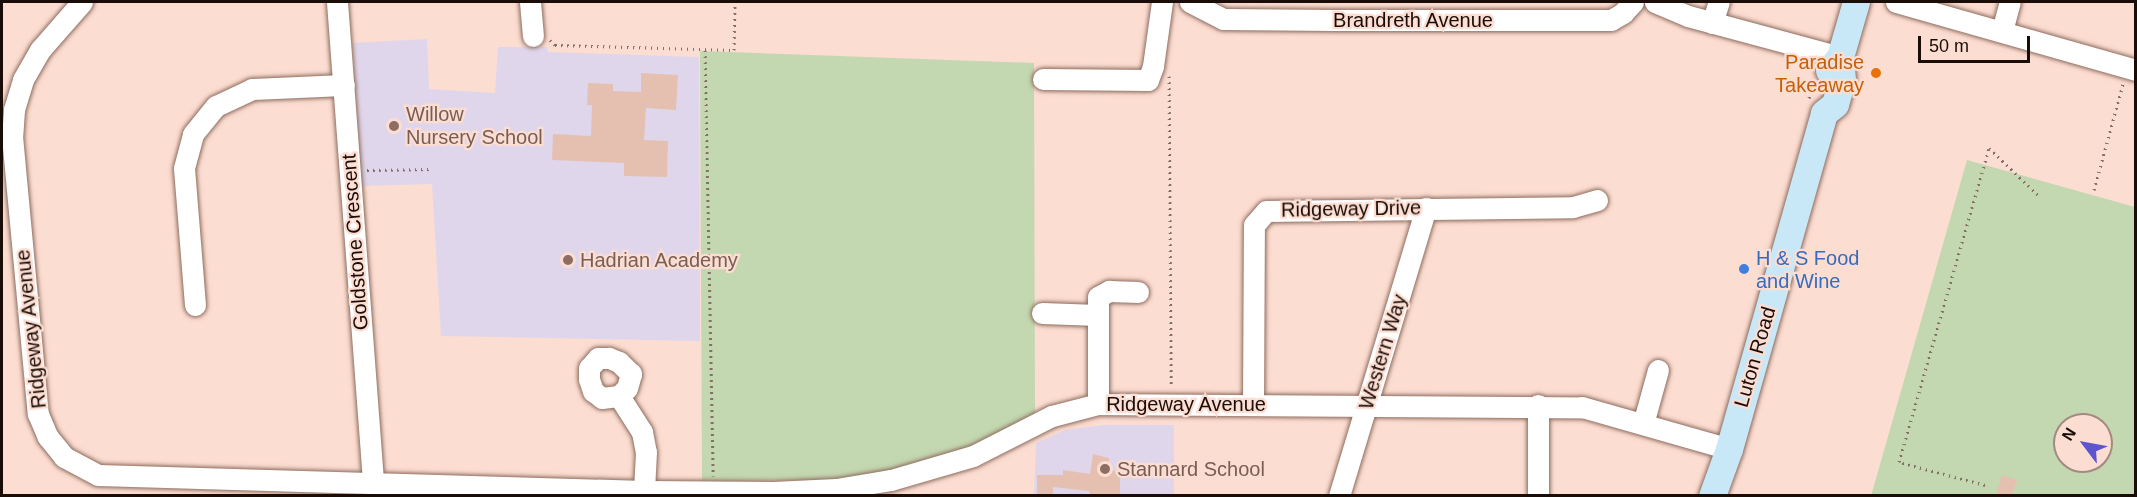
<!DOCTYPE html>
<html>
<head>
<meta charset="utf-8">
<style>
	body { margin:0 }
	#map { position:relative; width:2137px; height:497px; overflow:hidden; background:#fcddd1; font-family:Helvetica,sans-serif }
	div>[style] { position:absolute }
	.education>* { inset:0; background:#e0d6eb }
	.green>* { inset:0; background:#c3d7b0 }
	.building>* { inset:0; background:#e5c0b0 }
	.path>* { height:3px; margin-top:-1.5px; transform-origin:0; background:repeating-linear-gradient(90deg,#846f67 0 1.5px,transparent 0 6px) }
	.roads { filter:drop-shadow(0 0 2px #8d6c5e) drop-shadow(0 0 2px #8d6c5e) }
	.minor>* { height:21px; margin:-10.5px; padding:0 10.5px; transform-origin:10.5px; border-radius:10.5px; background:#fff }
	.major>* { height:27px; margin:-13.5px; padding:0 13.5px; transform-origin:13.5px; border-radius:13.5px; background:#c8e8f7 }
	.dots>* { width:16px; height:16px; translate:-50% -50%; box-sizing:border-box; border:3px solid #fcddd1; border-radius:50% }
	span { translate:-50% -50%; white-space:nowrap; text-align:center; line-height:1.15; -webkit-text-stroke:4.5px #fcddd1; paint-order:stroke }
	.street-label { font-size:20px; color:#1a0d08 }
	.food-label { font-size:20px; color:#c56008 }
	.right { translate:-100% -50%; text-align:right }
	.education-label { font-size:20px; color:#785e54 }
	.left { translate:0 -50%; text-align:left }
	.shop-label { font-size:20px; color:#366cbe }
	.frame { position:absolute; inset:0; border:3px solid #1a0d08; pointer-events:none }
	.north { position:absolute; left:2053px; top:413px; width:60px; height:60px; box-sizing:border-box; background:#fcddd1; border:2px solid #a28a81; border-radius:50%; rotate:302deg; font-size:16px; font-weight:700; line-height:24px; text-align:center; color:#1a0d08 }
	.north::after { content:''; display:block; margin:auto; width:21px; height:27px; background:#5c55ce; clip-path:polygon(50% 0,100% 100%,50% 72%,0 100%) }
	.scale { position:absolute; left:1918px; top:36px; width:112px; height:27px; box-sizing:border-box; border:3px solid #1a0d08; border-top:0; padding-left:8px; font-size:18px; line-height:21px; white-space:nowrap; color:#1a0d08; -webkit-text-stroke:4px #fcddd1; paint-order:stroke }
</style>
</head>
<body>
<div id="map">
	<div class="education">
		<i style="clip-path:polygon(427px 39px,429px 89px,495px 93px,498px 47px,547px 47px,548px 52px,699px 57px,700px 341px,441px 336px,432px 184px,362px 186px,353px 43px)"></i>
		<i style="clip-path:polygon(1104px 425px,1174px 425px,1174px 495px,1034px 496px,1036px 443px,1065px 430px)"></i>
	</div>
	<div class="green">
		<i style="clip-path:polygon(700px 51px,1034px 63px,1035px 417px,969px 451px,898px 472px,837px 480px,702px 481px)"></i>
		<i style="clip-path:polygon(evenodd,1967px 160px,2135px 207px,2135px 495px,1871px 496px,1967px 160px,2065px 425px,2101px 425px,2101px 461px,2065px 461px,2065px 425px)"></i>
	</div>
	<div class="building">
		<i style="clip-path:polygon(641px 73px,678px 75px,676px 110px,646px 108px,644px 140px,668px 141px,667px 177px,624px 176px,624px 163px,552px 160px,553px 134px,591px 136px,592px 105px,587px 105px,588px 83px,613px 84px,613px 91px,641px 92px)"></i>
		<i style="clip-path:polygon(1093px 454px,1109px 458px,1109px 468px,1120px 473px,1120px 495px,1090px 495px,1089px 491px,1053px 487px,1053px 495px,1037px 495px,1037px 475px,1063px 475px,1063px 470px,1090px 474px)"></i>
		<i style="clip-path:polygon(2002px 475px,2017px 480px,2012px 495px,1996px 495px)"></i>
	</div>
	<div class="path">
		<i style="left:550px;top:40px;width:7px;rotate:45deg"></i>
		<i style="left:555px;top:45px;width:179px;rotate:1.6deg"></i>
		<i style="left:734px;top:50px;width:48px;rotate:-88.8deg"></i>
		<i style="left:705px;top:50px;width:426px;rotate:88.9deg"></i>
		<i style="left:1169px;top:76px;width:311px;rotate:89.6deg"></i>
		<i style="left:1809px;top:98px;width:17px;rotate:-73deg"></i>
		<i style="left:367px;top:170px;width:65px;rotate:-0.9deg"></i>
		<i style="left:2094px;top:190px;width:110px;rotate:-74.7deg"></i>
		<i style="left:1985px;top:485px;width:89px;rotate:-165deg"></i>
		<i style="left:1899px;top:462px;width:327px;rotate:-74deg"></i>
		<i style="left:1989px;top:148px;width:69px;rotate:43.8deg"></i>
	</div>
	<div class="roads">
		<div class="minor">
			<i style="left:82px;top:2px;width:64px;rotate:131.2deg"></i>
			<i style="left:40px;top:50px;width:34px;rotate:120deg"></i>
			<i style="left:23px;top:80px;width:31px;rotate:107deg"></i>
			<i style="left:14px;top:110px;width:26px;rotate:94deg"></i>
			<i style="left:12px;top:136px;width:279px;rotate:84.7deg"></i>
			<i style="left:38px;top:414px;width:25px;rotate:67deg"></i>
			<i style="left:48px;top:437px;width:26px;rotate:51deg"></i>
			<i style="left:64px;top:457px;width:38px;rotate:28deg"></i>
			<i style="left:98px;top:475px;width:546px;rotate:1.68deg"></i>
			<i style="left:644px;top:491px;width:129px;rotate:0.4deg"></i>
			<i style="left:773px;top:492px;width:63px;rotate:-2.7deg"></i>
			<i style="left:836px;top:489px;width:56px;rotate:-9.3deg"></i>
			<i style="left:891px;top:480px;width:85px;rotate:-16.3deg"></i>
			<i style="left:973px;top:456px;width:89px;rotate:-26.9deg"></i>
			<i style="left:1052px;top:416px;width:48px;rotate:-14.6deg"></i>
			<i style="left:1098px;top:404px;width:484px;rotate:0.4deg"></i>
			<i style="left:1582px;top:407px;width:153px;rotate:15.9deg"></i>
			<i style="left:337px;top:2px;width:481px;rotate:85.7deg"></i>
			<i style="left:530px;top:2px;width:34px;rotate:85deg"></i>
			<i style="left:1190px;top:2px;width:37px;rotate:27deg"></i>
			<i style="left:1223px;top:19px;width:112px;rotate:0.5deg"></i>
			<i style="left:1335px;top:20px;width:276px"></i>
			<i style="left:1611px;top:20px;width:14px;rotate:-30deg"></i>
			<i style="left:1623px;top:13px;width:15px;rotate:-48deg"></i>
			<i style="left:1655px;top:2px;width:36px;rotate:23deg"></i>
			<i style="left:1688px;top:16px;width:157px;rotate:15.1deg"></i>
			<i style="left:1896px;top:2px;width:249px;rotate:15.8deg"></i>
			<i style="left:1712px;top:23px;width:22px;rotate:-72deg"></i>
			<i style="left:2002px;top:31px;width:30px;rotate:-75deg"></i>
			<i style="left:1043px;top:79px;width:105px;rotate:0.5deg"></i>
			<i style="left:1148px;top:80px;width:15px;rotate:-70deg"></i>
			<i style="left:1153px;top:66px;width:65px;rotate:-82deg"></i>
			<i style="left:195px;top:305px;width:137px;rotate:-94.6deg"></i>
			<i style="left:184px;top:168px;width:35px;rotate:-75deg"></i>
			<i style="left:193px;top:134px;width:36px;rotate:-51deg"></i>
			<i style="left:216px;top:106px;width:40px;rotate:-25deg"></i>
			<i style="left:252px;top:89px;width:92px;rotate:-2.5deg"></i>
			<i style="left:1042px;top:313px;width:56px;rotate:2deg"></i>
			<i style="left:619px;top:396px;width:11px;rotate:-45deg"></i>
			<i style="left:627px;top:388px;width:15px;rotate:-74deg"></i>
			<i style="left:631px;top:374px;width:17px;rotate:-135deg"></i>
			<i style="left:619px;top:362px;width:11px;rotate:-158deg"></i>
			<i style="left:609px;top:358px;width:11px;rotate:180deg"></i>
			<i style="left:598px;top:358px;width:13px;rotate:132deg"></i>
			<i style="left:589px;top:368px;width:11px;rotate:90deg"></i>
			<i style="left:589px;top:379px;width:13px;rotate:72deg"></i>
			<i style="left:593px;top:391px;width:11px;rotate:38deg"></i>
			<i style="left:602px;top:398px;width:17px;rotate:-7deg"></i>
			<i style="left:619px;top:396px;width:43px;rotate:57.4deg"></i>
			<i style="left:642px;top:432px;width:20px;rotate:79deg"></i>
			<i style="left:646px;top:452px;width:39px;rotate:93deg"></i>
			<i style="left:1098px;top:404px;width:107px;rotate:-90deg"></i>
			<i style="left:1098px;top:297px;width:13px;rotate:-29deg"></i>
			<i style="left:1109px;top:291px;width:29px;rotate:2deg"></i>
			<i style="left:1253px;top:404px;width:179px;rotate:-89.7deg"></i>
			<i style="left:1254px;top:225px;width:18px;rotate:-49deg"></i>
			<i style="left:1266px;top:211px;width:307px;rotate:-0.7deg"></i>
			<i style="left:1573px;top:207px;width:25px;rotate:-16deg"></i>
			<i style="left:1538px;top:405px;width:91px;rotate:90deg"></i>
			<i style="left:1643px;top:424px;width:56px;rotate:-74.5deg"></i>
			<i style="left:1339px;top:496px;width:301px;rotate:-73.2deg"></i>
		</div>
		<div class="major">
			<i style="left:1829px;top:70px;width:17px;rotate:-50deg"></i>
			<i style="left:1840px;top:57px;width:57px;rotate:-73.8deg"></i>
			<i style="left:1712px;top:496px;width:50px;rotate:-70.1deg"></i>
			<i style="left:1729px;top:449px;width:349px;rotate:-74.2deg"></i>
			<i style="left:1824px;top:113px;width:14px;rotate:-39deg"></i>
			<i style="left:1835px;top:104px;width:25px;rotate:-74deg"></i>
			<i style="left:1842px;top:80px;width:23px;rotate:-95deg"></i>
		</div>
	</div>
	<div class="dots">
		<i style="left:1876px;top:73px;background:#e8710a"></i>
		<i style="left:394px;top:126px;background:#8d6e63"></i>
		<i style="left:568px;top:260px;background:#8d6e63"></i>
		<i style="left:1744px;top:269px;background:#3f7fe0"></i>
		<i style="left:1105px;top:469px;background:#8d6e63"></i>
	</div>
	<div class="street-label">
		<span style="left:1413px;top:20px">Brandreth Avenue</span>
		<span style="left:1351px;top:209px;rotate:-1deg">Ridgeway Drive</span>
		<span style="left:355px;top:242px;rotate:-94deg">Goldstone Crescent</span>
		<span style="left:31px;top:329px;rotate:-96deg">Ridgeway Avenue</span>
		<span style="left:1383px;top:352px;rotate:-73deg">Western Way</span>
		<span style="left:1755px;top:357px;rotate:-74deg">Luton Road</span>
		<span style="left:1186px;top:404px">Ridgeway Avenue</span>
	</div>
	<div class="food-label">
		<span class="right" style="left:1864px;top:74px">Paradise<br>Takeaway</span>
	</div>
	<div class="education-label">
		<span class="left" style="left:406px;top:126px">Willow<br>Nursery School</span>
		<span class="left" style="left:580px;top:260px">Hadrian Academy</span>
		<span class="left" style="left:1117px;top:469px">Stannard School</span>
	</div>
	<div class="shop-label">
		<span class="left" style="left:1756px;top:270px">H &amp; S Food<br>and Wine</span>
	</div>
	<div class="frame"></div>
	<div class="north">N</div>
	<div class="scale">50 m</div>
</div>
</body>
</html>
